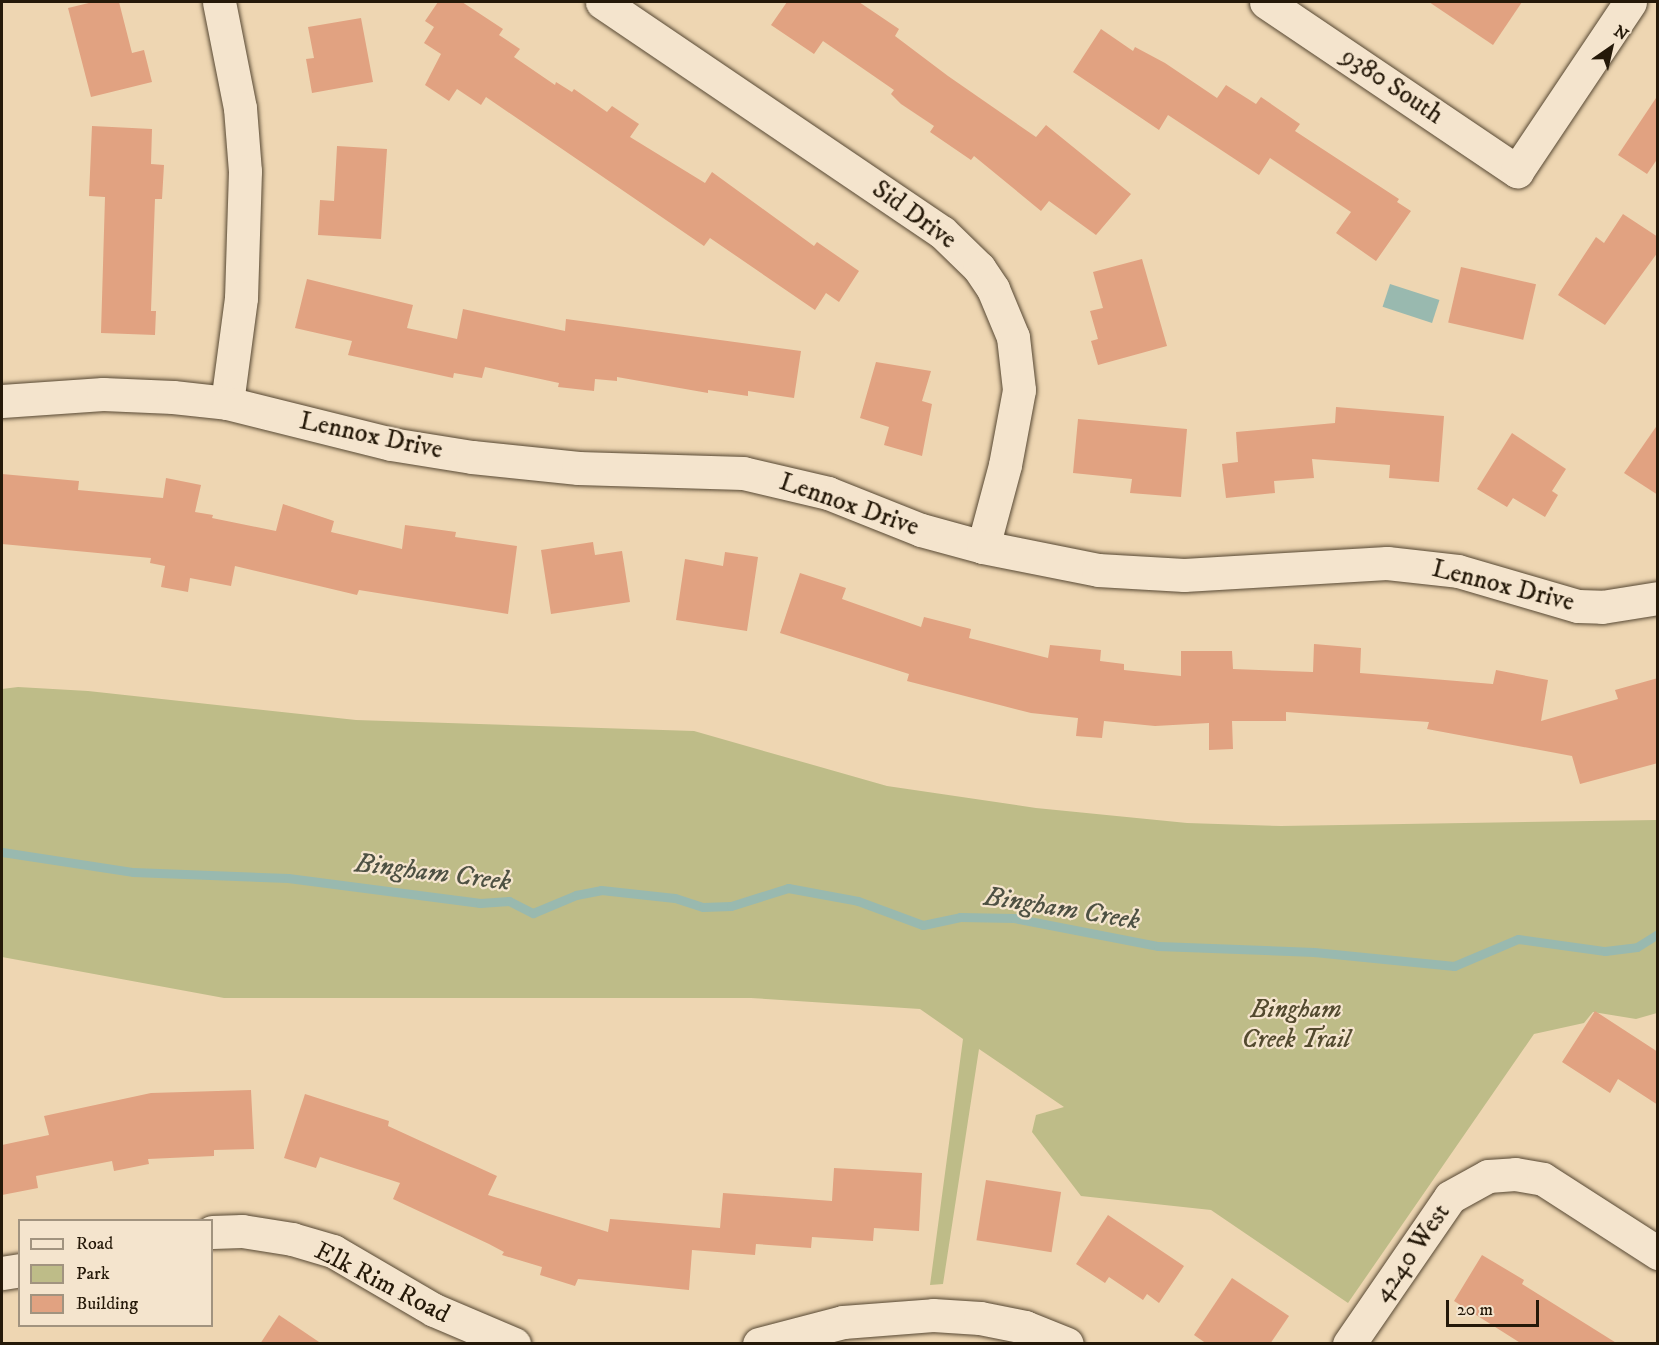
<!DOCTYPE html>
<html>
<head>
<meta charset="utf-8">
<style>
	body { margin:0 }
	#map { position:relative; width:1659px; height:1345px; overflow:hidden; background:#eed6b2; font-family:"IM FELL DW Pica",serif }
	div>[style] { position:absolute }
	.green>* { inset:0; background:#bebc88 }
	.water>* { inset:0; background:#99b9af; transform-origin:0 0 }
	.stream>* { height:9px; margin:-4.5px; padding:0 4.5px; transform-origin:4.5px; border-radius:4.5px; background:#99b9af }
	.building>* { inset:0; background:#e1a281; transform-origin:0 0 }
	.roads { filter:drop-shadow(0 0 2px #574833) drop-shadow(0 0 2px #574833) }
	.minor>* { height:33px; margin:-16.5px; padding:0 16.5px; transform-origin:16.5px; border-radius:16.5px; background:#f4e4cd }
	span { translate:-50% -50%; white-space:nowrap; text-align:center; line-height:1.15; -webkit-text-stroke:4.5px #f4e4cd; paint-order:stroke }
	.street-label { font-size:26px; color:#251909 }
	.park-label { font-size:26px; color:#534a2f; font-style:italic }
	.water-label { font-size:27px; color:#4e5143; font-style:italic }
	.frame { position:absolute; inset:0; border:3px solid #251909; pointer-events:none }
	.legend { position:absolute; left:18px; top:1219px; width:195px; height:108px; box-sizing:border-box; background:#f4e4cd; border:2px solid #a1937f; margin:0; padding:8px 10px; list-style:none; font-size:18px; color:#251909 }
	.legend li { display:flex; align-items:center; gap:12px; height:30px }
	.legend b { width:30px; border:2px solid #a1937f }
	.north { position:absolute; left:1581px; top:18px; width:60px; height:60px; -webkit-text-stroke:4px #f4e4cd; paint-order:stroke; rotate:34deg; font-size:16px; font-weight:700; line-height:24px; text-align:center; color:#251909 }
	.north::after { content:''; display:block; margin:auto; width:21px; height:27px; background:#251909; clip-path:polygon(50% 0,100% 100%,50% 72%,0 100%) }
	.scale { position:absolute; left:1446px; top:1300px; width:93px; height:27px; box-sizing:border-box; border:3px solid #251909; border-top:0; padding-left:8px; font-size:18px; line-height:21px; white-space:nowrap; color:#251909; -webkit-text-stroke:4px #f4e4cd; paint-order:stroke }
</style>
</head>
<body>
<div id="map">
	<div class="green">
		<i style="clip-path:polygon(18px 687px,88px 691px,356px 720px,694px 731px,887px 786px,1036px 808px,1187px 823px,1281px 826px,1657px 820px,1657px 1013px,1636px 1019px,1593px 1012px,1584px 1023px,1534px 1034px,1348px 1303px,1211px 1210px,1081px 1196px,1032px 1132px,1036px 1115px,1064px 1107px,979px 1049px,943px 1284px,930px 1285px,963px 1039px,920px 1009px,751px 998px,224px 998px,2px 957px,2px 689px)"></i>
	</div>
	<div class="water">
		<i style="left:1390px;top:284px;width:52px;height:24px;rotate:18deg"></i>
	</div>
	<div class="stream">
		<i style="left:2px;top:852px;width:133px;rotate:8.7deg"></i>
		<i style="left:133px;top:872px;width:155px;rotate:2.2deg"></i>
		<i style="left:288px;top:878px;width:194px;rotate:7.4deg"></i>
		<i style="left:480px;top:903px;width:29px;rotate:-4deg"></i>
		<i style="left:509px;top:901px;width:27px;rotate:27deg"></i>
		<i style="left:533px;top:913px;width:47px;rotate:-22.7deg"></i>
		<i style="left:576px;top:895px;width:25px;rotate:-11deg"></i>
		<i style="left:601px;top:890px;width:74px;rotate:6.2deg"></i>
		<i style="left:675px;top:898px;width:29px;rotate:18deg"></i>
		<i style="left:703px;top:907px;width:28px;rotate:-2deg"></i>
		<i style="left:731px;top:906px;width:60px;rotate:-17.5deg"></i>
		<i style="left:788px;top:888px;width:71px;rotate:10.5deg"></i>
		<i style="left:858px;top:901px;width:69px;rotate:20.3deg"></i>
		<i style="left:923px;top:925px;width:38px;rotate:-12deg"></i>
		<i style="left:960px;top:917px;width:54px;rotate:1.1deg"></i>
		<i style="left:1014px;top:918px;width:147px;rotate:11deg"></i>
		<i style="left:1158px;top:946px;width:156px;rotate:2.2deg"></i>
		<i style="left:1314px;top:952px;width:141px;rotate:5.7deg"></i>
		<i style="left:1454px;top:966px;width:69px;rotate:-22.9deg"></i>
		<i style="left:1518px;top:939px;width:88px;rotate:7.9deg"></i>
		<i style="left:1605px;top:951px;width:32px;rotate:-7deg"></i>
		<i style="left:1637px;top:947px;width:25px;rotate:-32deg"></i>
	</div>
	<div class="building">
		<i style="clip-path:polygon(93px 2px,119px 2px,132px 53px,144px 50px,152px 82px,91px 97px,68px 8px)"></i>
		<i style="clip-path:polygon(438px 2px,462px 2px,503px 29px,499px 35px,520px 49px,514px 57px,555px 85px,556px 82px,572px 92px,574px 89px,607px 112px,612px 106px,639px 124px,630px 137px,705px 183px,712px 172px,814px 246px,817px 242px,859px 271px,839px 302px,826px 293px,815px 310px,710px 238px,704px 246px,486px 97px,481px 105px,457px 89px,449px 101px,425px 85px,441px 54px,424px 43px,434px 27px,425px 21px)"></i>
		<i style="clip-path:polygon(787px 2px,859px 2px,899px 29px,895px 36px,948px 76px,1036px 137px,1046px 125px,1131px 194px,1096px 235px,1049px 201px,1041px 211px,974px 156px,971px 160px,930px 132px,934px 126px,901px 104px,891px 94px,894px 90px,823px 41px,814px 54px,771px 25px)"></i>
		<i style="clip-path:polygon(1429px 2px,1522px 2px,1493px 45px)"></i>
		<i style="clip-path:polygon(361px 18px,373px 82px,312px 93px,306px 59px,314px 58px,308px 27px)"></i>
		<i style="clip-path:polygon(1101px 29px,1133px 51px,1135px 47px,1165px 63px,1217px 98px,1226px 85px,1256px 104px,1261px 97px,1300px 124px,1295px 131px,1399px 199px,1397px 202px,1411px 211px,1376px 261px,1336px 233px,1351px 212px,1270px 158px,1259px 175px,1168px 115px,1159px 130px,1073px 72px)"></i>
		<i style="clip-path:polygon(1658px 95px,1658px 158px,1647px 174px,1618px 155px)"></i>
		<i style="clip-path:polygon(92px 126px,152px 129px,151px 164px,164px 165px,162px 199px,155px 199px,151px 311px,156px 311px,155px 335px,101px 333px,105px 197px,89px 196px)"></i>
		<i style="clip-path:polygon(337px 146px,387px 149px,381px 239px,318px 235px,320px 200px,334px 201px)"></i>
		<i style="clip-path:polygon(1623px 214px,1658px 237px,1658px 252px,1605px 325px,1558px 295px,1596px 237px,1604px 243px)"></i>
		<i style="clip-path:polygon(1142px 259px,1167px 346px,1098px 365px,1091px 341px,1098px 339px,1090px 311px,1103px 308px,1093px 272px)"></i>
		<i style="left:1461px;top:267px;width:77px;height:57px;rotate:13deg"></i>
		<i style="clip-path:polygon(307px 279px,413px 305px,407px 328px,457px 339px,463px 309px,565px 331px,566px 319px,801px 351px,794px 398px,748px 391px,748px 396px,708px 390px,708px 393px,617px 377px,617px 381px,595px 379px,594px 391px,558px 387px,559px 383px,485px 367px,482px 378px,454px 373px,453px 378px,348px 355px,352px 341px,295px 328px)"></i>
		<i style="clip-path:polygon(876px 362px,931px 371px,922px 401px,932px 404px,922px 456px,884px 445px,889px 427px,860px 418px)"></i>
		<i style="clip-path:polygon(1336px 407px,1444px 416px,1439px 482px,1389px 478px,1390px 465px,1312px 459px,1314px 478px,1274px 481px,1275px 493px,1226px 498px,1222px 464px,1238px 462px,1236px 432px,1335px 423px)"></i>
		<i style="clip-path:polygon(1078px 419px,1187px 429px,1181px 497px,1130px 493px,1132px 479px,1073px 473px)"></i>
		<i style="clip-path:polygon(1658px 424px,1658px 495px,1624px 473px)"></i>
		<i style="clip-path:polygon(1512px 433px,1566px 469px,1552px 491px,1558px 495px,1545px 517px,1513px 498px,1507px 507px,1477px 489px)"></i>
		<i style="clip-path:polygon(2px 474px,79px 481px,78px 490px,163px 498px,166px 478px,201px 485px,195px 512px,213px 515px,212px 518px,276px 531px,283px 504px,334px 521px,331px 532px,402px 549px,405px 525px,456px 532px,455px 537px,517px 546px,508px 614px,359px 590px,357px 595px,235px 566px,231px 586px,190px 578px,188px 592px,161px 587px,165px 566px,150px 563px,151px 558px,2px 544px)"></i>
		<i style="clip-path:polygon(593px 542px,595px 555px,622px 551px,630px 602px,551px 614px,541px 550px)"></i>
		<i style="clip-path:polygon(725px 552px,758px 557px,747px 631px,676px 620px,685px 559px,723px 566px)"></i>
		<i style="clip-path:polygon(800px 573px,846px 588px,842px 599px,921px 627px,924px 617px,971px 629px,969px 638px,1048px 658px,1050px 645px,1101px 650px,1100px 661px,1124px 664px,1124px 670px,1181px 676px,1181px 651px,1232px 651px,1233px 669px,1313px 672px,1314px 644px,1361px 648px,1360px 673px,1493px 684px,1496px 670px,1548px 680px,1541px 721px,1618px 699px,1615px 690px,1658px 678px,1658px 763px,1580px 784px,1572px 756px,1427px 729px,1429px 722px,1286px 712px,1286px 721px,1232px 721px,1233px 749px,1209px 750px,1209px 723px,1155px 726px,1104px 721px,1102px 738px,1076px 736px,1078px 718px,1031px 713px,907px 681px,909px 674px,780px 633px)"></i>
		<i style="clip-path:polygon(1595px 1011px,1658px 1052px,1658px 1105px,1618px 1079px,1610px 1093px,1562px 1062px)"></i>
		<i style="clip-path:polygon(251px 1090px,254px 1149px,214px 1150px,214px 1156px,148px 1159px,149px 1164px,114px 1171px,112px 1161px,36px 1176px,38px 1188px,2px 1195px,2px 1145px,49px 1135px,44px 1116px,151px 1093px)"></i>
		<i style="clip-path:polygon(305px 1094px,389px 1121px,388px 1126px,497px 1176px,488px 1195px,608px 1232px,610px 1219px,720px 1228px,723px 1193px,832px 1201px,834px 1168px,922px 1173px,919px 1231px,874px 1228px,873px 1241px,812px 1237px,811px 1248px,756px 1244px,755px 1255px,692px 1250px,689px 1290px,578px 1279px,575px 1286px,540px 1275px,542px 1267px,502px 1255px,504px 1252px,489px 1244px,393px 1199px,400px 1183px,320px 1157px,316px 1168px,284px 1158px)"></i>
		<i style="left:986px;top:1180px;width:76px;height:61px;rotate:9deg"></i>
		<i style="clip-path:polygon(1108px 1215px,1184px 1266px,1159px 1303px,1147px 1294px,1143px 1300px,1109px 1277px,1105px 1283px,1076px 1264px)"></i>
		<i style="clip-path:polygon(1482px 1255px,1524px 1280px,1522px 1284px,1618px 1344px,1522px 1344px,1454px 1301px)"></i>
		<i style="clip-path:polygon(1232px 1278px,1289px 1316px,1270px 1344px,1207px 1344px,1194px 1335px)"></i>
		<i style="clip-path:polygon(279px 1315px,322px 1344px,260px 1344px)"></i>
	</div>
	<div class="roads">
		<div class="minor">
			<i style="left:219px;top:2px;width:108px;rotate:78.8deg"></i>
			<i style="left:240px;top:108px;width:63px;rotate:85.5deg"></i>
			<i style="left:245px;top:171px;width:127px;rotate:91.8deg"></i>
			<i style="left:241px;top:298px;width:106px;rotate:97.6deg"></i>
			<i style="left:602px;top:2px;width:410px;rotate:34.1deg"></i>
			<i style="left:942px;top:232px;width:52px;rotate:44.2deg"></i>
			<i style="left:979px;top:268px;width:25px;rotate:56deg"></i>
			<i style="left:993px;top:289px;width:52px;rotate:67.4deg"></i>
			<i style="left:1013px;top:337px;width:53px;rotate:83.5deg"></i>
			<i style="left:1019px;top:390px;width:76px;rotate:100.6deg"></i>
			<i style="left:1005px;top:465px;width:85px;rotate:105deg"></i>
			<i style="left:1266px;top:2px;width:303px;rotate:34deg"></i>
			<i style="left:1517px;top:171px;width:203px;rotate:-56.2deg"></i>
			<i style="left:2px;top:401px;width:101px;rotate:-4deg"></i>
			<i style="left:103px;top:394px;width:70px;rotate:2.5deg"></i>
			<i style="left:173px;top:397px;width:54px;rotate:6.3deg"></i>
			<i style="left:227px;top:403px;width:169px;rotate:14deg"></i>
			<i style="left:391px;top:444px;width:82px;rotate:9.1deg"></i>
			<i style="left:472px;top:457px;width:107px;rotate:5.9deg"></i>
			<i style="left:578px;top:468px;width:165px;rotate:1.7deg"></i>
			<i style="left:743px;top:473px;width:87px;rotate:13.2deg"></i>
			<i style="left:828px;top:493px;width:100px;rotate:21.7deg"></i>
			<i style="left:921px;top:530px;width:64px;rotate:15.3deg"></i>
			<i style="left:983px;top:547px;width:117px;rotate:11.3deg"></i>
			<i style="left:1098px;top:570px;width:86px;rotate:3.3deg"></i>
			<i style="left:1184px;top:575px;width:203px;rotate:-3.4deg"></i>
			<i style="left:1387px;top:563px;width:71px;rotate:6.4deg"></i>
			<i style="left:1458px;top:571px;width:125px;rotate:16.3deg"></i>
			<i style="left:1578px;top:606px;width:24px;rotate:2deg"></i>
			<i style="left:1602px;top:607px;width:57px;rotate:-9.1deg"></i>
			<i style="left:212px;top:1232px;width:30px;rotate:-2deg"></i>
			<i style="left:242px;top:1231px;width:51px;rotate:9.1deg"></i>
			<i style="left:292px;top:1239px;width:43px;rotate:16.3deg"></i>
			<i style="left:333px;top:1251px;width:117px;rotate:30.3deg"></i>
			<i style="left:434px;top:1310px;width:87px;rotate:23deg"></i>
			<i style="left:2px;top:1273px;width:18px;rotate:-9deg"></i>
			<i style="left:759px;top:1344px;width:87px;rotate:-14.7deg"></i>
			<i style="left:843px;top:1322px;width:90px;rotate:-4.4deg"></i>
			<i style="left:933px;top:1315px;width:47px;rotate:3.7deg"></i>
			<i style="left:980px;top:1318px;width:46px;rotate:11.3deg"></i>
			<i style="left:1025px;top:1327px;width:45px;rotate:22deg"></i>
			<i style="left:1349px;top:1344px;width:178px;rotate:-55.5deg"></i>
			<i style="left:1450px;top:1197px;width:43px;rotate:-28.9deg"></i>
			<i style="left:1488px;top:1176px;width:27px;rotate:-4deg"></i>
			<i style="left:1515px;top:1174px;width:28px;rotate:10deg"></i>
			<i style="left:1543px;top:1179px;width:137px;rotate:32.8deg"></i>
		</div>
	</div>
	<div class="street-label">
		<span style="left:1392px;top:86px;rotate:34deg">9380 South</span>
		<span style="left:914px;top:215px;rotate:36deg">Sid Drive</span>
		<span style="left:371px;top:436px;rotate:12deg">Lennox Drive</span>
		<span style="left:849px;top:505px;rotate:19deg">Lennox Drive</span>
		<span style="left:1503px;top:586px;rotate:14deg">Lennox Drive</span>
		<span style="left:1412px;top:1253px;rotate:-55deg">4240 West</span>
		<span style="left:382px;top:1283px;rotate:27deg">Elk Rim Road</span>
	</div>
	<div class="park-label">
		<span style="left:1296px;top:1025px">Bingham<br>Creek Trail</span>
	</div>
	<div class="water-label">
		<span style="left:433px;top:873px;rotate:7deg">Bingham Creek</span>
		<span style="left:1062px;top:909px;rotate:9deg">Bingham Creek</span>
	</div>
	<div class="frame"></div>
	<ul class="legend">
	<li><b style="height:8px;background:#f4e4cd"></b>Road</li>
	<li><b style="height:16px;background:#bebc88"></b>Park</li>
	<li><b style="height:16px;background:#e1a281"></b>Building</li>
	</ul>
	<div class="north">N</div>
	<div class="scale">20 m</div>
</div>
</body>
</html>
